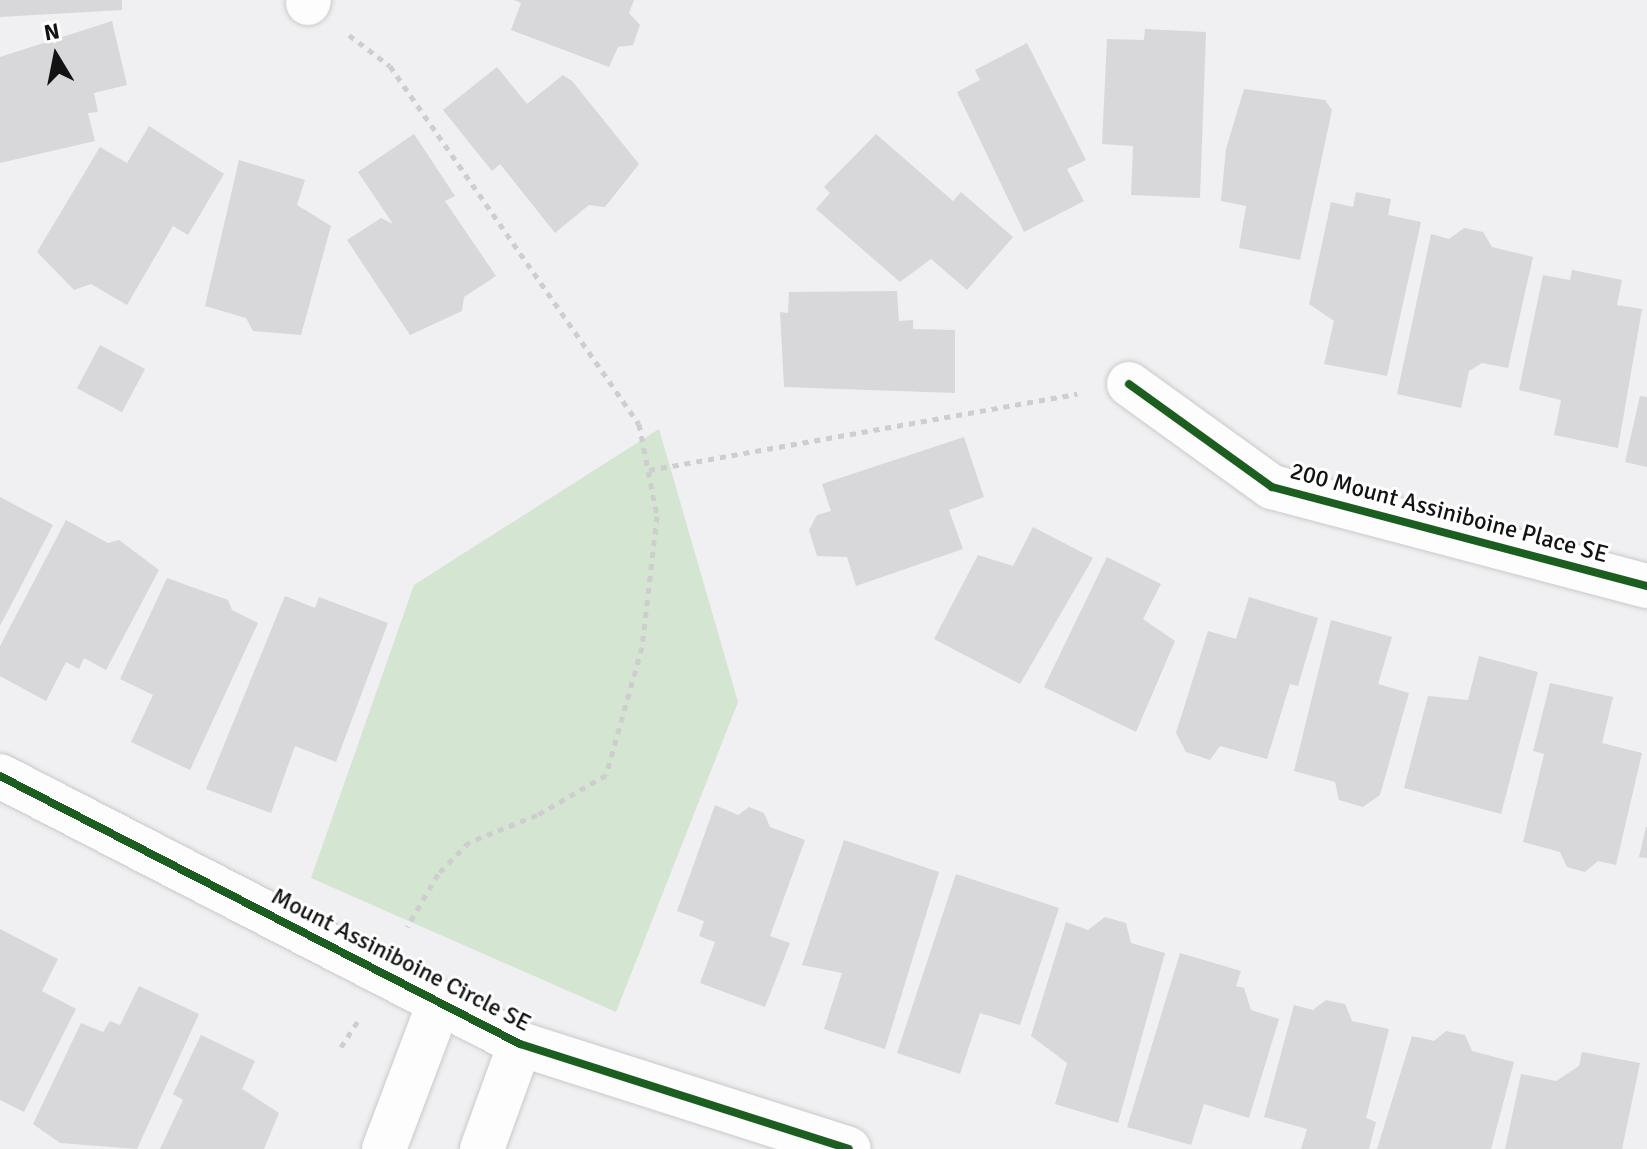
<!DOCTYPE html>
<html>
<head>
<meta charset="utf-8">
<style>
	body { margin:0 }
	#map { position:relative; width:1647px; height:1149px; overflow:hidden; background:#f0eff1; font-family:Signika,sans-serif }
	div>[style] { position:absolute }
	.green>* { inset:0; background:#d4e5d1 }
	.building>* { inset:0; background:#d8d7d9; transform-origin:0 0 }
	.path>* { height:5px; margin-top:-2.5px; transform-origin:0; background:repeating-linear-gradient(90deg,#cececf 0 6px,transparent 0 12px) }
	.roads { filter:drop-shadow(0 0 2px #cacacb) drop-shadow(0 0 2px #cacacb) }
	.minor>* { height:44px; margin:-22px; padding:0 22px; transform-origin:22px; border-radius:22px; background:#fdfdfd }
	.cycleway>* { height:8px; margin:-4px; padding:0 4px; transform-origin:4px; border-radius:4px; background:#1b5e20 }
	span { translate:-50% -50%; white-space:nowrap; text-align:center; line-height:1.15; -webkit-text-stroke:6px #fff; paint-order:stroke }
	.street-label { font-size:24px; color:#141314 }
	.north { position:absolute; left:16px; top:16px; width:80px; height:80px; -webkit-text-stroke:6px #fff; paint-order:stroke; rotate:350deg; font-size:22px; font-weight:700; line-height:32px; text-align:center; color:#141314 }
	.north::after { content:''; display:block; margin:auto; width:28px; height:36px; background:#141314; clip-path:polygon(50% 0,100% 100%,50% 72%,0 100%) }
</style>
</head>
<body>
<div id="map">
	<div class="green">
		<i style="clip-path:polygon(659px 429px,738px 702px,616px 1012px,311px 878px,414px 585px)"></i>
	</div>
	<div class="building">
		<i style="clip-path:polygon(0 0,122px 0,122px 10px,0 17px)"></i>
		<i style="clip-path:polygon(514px 0,634px 0,629px 13px,640px 25px,633px 45px,618px 47px,609px 67px,511px 30px,521px 3px)"></i>
		<i style="clip-path:polygon(112px 21px,127px 85px,94px 93px,98px 112px,88px 113px,95px 141px,0 163px,0 57px)"></i>
		<i style="clip-path:polygon(1145px 29px,1206px 32px,1200px 198px,1131px 195px,1133px 146px,1102px 144px,1107px 39px,1144px 40px)"></i>
		<i style="clip-path:polygon(1027px 43px,1086px 160px,1067px 169px,1084px 201px,1024px 232px,957px 92px,980px 80px,975px 70px)"></i>
		<i style="clip-path:polygon(497px 67px,527px 104px,563px 75px,572px 81px,639px 164px,605px 207px,589px 205px,555px 233px,500px 164px,492px 171px,443px 110px)"></i>
		<i style="clip-path:polygon(1244px 89px,1325px 100px,1332px 110px,1300px 260px,1239px 248px,1246px 206px,1221px 201px,1226px 149px)"></i>
		<i style="clip-path:polygon(149px 126px,224px 174px,188px 235px,173px 226px,127px 305px,91px 284px,74px 290px,37px 252px,100px 147px,127px 163px)"></i>
		<i style="clip-path:polygon(414px 134px,455px 196px,445px 201px,496px 276px,464px 297px,462px 311px,410px 335px,347px 240px,381px 218px,393px 224px,358px 172px)"></i>
		<i style="clip-path:polygon(876px 134px,953px 201px,961px 192px,1013px 237px,967px 290px,931px 259px,900px 282px,816px 209px,830px 193px,824px 187px)"></i>
		<i style="clip-path:polygon(239px 160px,305px 180px,297px 205px,331px 226px,301px 335px,253px 331px,246px 318px,205px 306px)"></i>
		<i style="clip-path:polygon(1356px 192px,1391px 199px,1388px 215px,1421px 222px,1387px 376px,1324px 364px,1334px 321px,1309px 304px,1331px 202px,1353px 207px)"></i>
		<i style="clip-path:polygon(1464px 228px,1483px 232px,1492px 247px,1533px 257px,1508px 368px,1482px 363px,1469px 371px,1461px 408px,1397px 394px,1431px 234px,1449px 239px)"></i>
		<i style="clip-path:polygon(1572px 270px,1622px 280px,1617px 305px,1642px 309px,1618px 448px,1554px 435px,1561px 400px,1519px 390px,1543px 275px,1570px 280px)"></i>
		<i style="clip-path:polygon(897px 291px,899px 321px,913px 320px,913px 329px,955px 330px,955px 393px,784px 387px,780px 312px,788px 313px,789px 292px)"></i>
		<i style="left:100px;top:345px;width:51px;height:49px;rotate:28deg"></i>
		<i style="clip-path:polygon(1640px 396px,1647px 397px,1647px 467px,1625px 462px)"></i>
		<i style="clip-path:polygon(964px 437px,984px 497px,949px 510px,963px 549px,856px 586px,847px 557px,817px 556px,809px 530px,817px 515px,831px 511px,822px 484px)"></i>
		<i style="clip-path:polygon(0 497px,53px 525px,0 626px)"></i>
		<i style="clip-path:polygon(66px 520px,108px 543px,119px 540px,159px 570px,106px 670px,84px 658px,79px 669px,66px 662px,46px 701px,0 676px,0 646px)"></i>
		<i style="clip-path:polygon(1033px 527px,1093px 558px,1020px 684px,934px 639px,978px 555px,1013px 566px)"></i>
		<i style="clip-path:polygon(1107px 557px,1161px 584px,1143px 619px,1175px 641px,1136px 732px,1044px 687px)"></i>
		<i style="clip-path:polygon(167px 578px,228px 600px,232px 610px,258px 623px,190px 770px,131px 742px,153px 695px,120px 679px)"></i>
		<i style="clip-path:polygon(285px 596px,315px 608px,319px 597px,388px 623px,336px 762px,295px 746px,271px 813px,206px 789px)"></i>
		<i style="clip-path:polygon(1249px 597px,1318px 618px,1298px 686px,1290px 684px,1267px 759px,1220px 746px,1210px 760px,1186px 752px,1176px 733px,1208px 631px,1236px 639px)"></i>
		<i style="clip-path:polygon(1331px 620px,1392px 637px,1378px 684px,1409px 693px,1380px 795px,1363px 807px,1339px 800px,1335px 782px,1294px 771px)"></i>
		<i style="clip-path:polygon(1479px 656px,1538px 672px,1501px 814px,1404px 788px,1428px 696px,1468px 700px)"></i>
		<i style="clip-path:polygon(1550px 683px,1613px 697px,1602px 743px,1642px 753px,1616px 865px,1598px 861px,1585px 872px,1567px 867px,1560px 852px,1523px 842px,1544px 754px,1533px 751px)"></i>
		<i style="clip-path:polygon(715px 805px,738px 815px,749px 807px,764px 813px,770px 827px,805px 840px,770px 936px,790px 943px,765px 1007px,700px 983px,715px 942px,699px 936px,704px 921px,677px 911px)"></i>
		<i style="clip-path:polygon(1646px 827px,1647px 827px,1647px 858px,1639px 857px)"></i>
		<i style="clip-path:polygon(844px 840px,939px 872px,885px 1049px,824px 1029px,842px 973px,802px 965px)"></i>
		<i style="clip-path:polygon(956px 874px,1059px 908px,1020px 1025px,980px 1013px,960px 1074px,897px 1053px)"></i>
		<i style="clip-path:polygon(1105px 917px,1126px 923px,1131px 943px,1165px 953px,1118px 1123px,1055px 1104px,1067px 1063px,1031px 1036px,1066px 922px,1088px 930px)"></i>
		<i style="clip-path:polygon(0 929px,58px 959px,42px 991px,76px 1009px,24px 1112px,0 1100px)"></i>
		<i style="clip-path:polygon(1180px 953px,1241px 971px,1236px 986px,1244px 988px,1251px 1010px,1279px 1019px,1249px 1118px,1204px 1104px,1191px 1145px,1127px 1127px)"></i>
		<i style="clip-path:polygon(139px 986px,199px 1014px,137px 1149px,60px 1143px,33px 1124px,81px 1023px,103px 1032px,110px 1021px,120px 1025px)"></i>
		<i style="clip-path:polygon(1326px 1000px,1345px 1004px,1352px 1021px,1389px 1029px,1366px 1118px,1376px 1122px,1369px 1149px,1301px 1149px,1307px 1129px,1264px 1117px,1294px 1005px,1313px 1010px)"></i>
		<i style="clip-path:polygon(1446px 1031px,1465px 1035px,1472px 1051px,1514px 1062px,1491px 1149px,1377px 1149px,1412px 1036px,1434px 1041px)"></i>
		<i style="clip-path:polygon(201px 1035px,255px 1061px,242px 1089px,279px 1113px,264px 1149px,160px 1149px,183px 1100px,173px 1094px)"></i>
		<i style="clip-path:polygon(1582px 1052px,1640px 1063px,1622px 1149px,1505px 1149px,1521px 1074px,1556px 1081px,1579px 1066px)"></i>
	</div>
	<div class="path">
		<i style="left:349px;top:35px;width:51px;rotate:37.1deg"></i>
		<i style="left:390px;top:66px;width:436px;rotate:55.2deg"></i>
		<i style="left:639px;top:424px;width:94px;rotate:78.9deg"></i>
		<i style="left:657px;top:516px;width:132px;rotate:96.5deg"></i>
		<i style="left:642px;top:647px;width:133px;rotate:105.7deg"></i>
		<i style="left:606px;top:775px;width:80px;rotate:149.9deg"></i>
		<i style="left:537px;top:815px;width:73px;rotate:158.3deg"></i>
		<i style="left:469px;top:842px;width:45px;rotate:134.1deg"></i>
		<i style="left:438px;top:874px;width:61px;rotate:120.3deg"></i>
		<i style="left:649px;top:470px;width:435px;rotate:-10.1deg"></i>
		<i style="left:341px;top:1047px;width:31px;rotate:-57deg"></i>
	</div>
	<div class="roads">
		<div class="minor">
			<i style="left:308px;top:3px;width:3px;rotate:-72deg"></i>
			<i style="left:1129px;top:384px;width:176px;rotate:35.8deg"></i>
			<i style="left:1272px;top:487px;width:388px;rotate:14.8deg"></i>
			<i style="left:0;top:776px;width:585px;rotate:27.27deg"></i>
			<i style="left:520px;top:1044px;width:345px;rotate:17.7deg"></i>
			<i style="left:384px;top:1149px;width:153px;rotate:-69.3deg"></i>
			<i style="left:482px;top:1149px;width:112px;rotate:-70.1deg"></i>
		</div>
	</div>
	<div class="cycleway">
		<i style="left:1129px;top:384px;width:176px;rotate:35.8deg"></i>
		<i style="left:1272px;top:487px;width:388px;rotate:14.8deg"></i>
		<i style="left:0;top:776px;width:585px;rotate:27.27deg"></i>
		<i style="left:520px;top:1044px;width:345px;rotate:17.7deg"></i>
	</div>
	<div class="street-label">
		<span style="left:1449px;top:513px;rotate:15deg">200 Mount Assiniboine Place SE</span>
		<span style="left:401px;top:960px;rotate:27deg">Mount Assiniboine Circle SE</span>
	</div>
	<div class="north">N</div>
</div>
</body>
</html>
